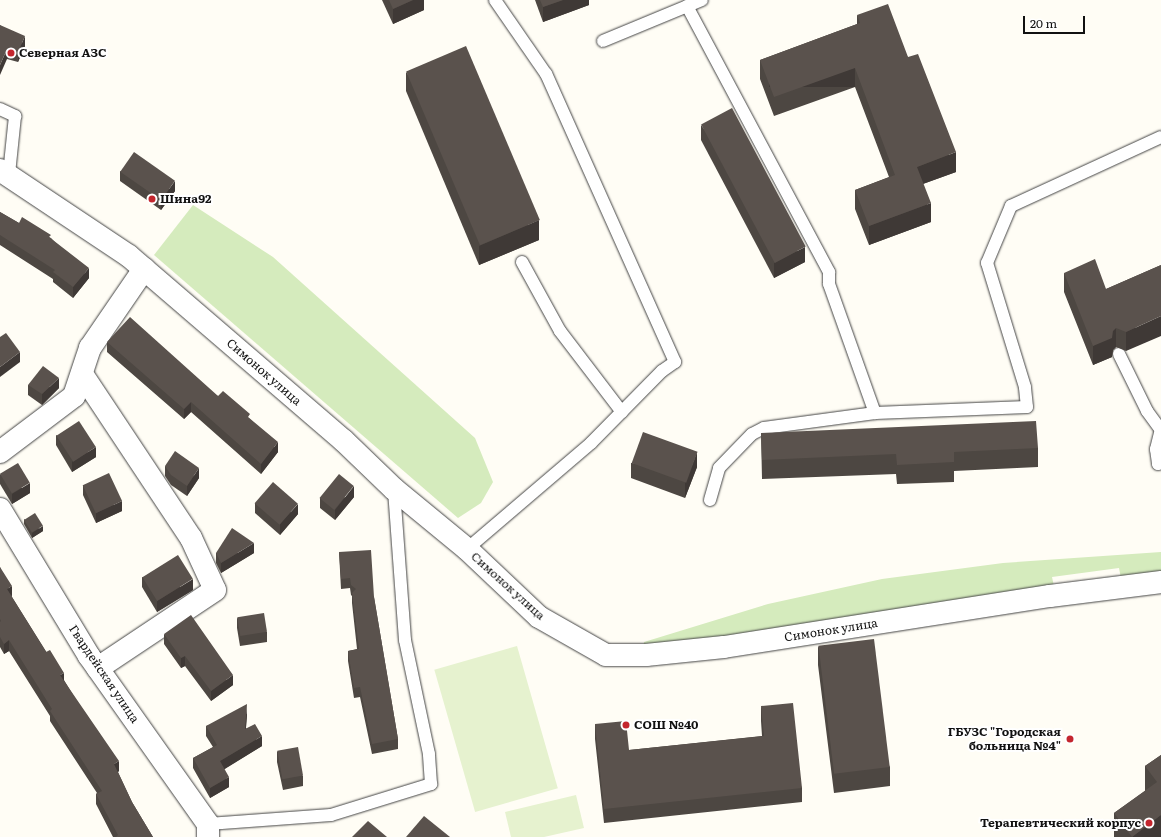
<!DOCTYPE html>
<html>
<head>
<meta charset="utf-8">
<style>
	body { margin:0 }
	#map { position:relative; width:1161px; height:837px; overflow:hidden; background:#fffdf5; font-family:Literata,serif }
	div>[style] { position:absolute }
	.green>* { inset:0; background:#d5ebbd }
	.pitch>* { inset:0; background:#e6f2cf; transform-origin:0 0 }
	.roads { filter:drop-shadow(0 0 1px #444) drop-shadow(0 0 1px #444) }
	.service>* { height:12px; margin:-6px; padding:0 6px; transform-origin:6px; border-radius:6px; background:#fff }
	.minor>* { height:22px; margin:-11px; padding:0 11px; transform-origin:11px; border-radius:11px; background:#fff }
	.tertiary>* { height:22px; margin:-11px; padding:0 11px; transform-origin:11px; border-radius:11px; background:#fff }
	.wall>* { inset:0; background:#4d4742 }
	.shaded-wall>* { inset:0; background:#3f3936; transform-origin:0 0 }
	.building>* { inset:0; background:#5a524d; transform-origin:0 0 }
	.dots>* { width:11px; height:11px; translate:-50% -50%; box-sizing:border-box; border:2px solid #fff; border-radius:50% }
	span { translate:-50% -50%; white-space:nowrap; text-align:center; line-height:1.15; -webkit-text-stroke:4px #fff; paint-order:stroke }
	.poi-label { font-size:12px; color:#111; font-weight:700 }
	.left { translate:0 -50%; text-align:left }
	.right { translate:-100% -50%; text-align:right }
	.street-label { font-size:12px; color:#111 }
	.scale { position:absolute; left:1023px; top:16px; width:62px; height:18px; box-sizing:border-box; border:2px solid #111; border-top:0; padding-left:5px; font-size:12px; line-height:14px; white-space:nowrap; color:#111; -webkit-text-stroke:3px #fff; paint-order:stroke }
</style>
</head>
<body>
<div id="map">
	<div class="green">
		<i style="clip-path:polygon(193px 205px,273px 257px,475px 438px,493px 482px,481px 503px,458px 518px,154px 255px)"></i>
		<i style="clip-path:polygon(1161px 552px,1161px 578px,1122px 584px,1119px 568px,1052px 577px,1055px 591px,643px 650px,644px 642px,768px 604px,882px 579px,1003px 563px)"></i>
	</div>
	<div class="pitch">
		<i style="left:517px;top:646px;width:148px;height:86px;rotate:74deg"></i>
		<i style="clip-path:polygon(576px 795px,584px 828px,544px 837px,511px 837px,505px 812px)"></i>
	</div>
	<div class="roads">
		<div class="service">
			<i style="left:687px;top:6px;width:302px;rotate:61.9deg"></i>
			<i style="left:829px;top:272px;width:12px;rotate:90deg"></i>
			<i style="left:829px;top:284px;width:137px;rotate:70.4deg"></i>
			<i style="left:875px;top:413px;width:152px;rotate:-2.3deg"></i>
			<i style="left:1027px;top:407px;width:20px;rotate:-96deg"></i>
			<i style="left:1025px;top:387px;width:130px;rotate:-107deg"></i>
			<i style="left:987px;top:263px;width:62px;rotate:-67.2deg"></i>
			<i style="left:1011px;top:206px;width:165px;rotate:-24.7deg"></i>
			<i style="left:603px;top:41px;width:107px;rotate:-22.5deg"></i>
			<i style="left:0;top:109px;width:17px;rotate:25deg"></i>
			<i style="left:15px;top:116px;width:58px;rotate:95.9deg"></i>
			<i style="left:522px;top:262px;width:79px;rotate:61.2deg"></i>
			<i style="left:560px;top:331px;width:102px;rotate:52.6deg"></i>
			<i style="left:1119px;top:354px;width:64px;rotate:63.8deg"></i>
			<i style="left:1147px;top:411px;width:22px;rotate:54deg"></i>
			<i style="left:1161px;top:429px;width:21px;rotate:104deg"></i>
			<i style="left:1156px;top:449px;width:15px;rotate:82deg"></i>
			<i style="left:1158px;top:464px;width:3px;rotate:-18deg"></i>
			<i style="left:710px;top:500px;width:33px;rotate:-74deg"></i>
			<i style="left:719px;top:468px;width:47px;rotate:-45.9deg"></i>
			<i style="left:752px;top:434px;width:13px;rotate:-27deg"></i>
			<i style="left:764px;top:428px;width:112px;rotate:-7.7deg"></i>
			<i style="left:467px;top:549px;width:163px;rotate:-40.5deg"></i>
			<i style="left:591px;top:443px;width:101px;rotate:-45.4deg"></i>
			<i style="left:662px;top:371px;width:16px;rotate:-35deg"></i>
			<i style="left:675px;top:362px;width:316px;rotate:-114.1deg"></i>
			<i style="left:546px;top:74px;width:90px;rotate:-124.6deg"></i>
			<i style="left:208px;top:824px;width:123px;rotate:-4.2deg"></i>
			<i style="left:331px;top:815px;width:105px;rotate:-17.2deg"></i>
			<i style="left:431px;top:784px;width:30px;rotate:-94deg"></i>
			<i style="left:429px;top:754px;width:116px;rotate:-101.9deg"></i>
			<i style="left:405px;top:640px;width:151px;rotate:-94.2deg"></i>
		</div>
		<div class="minor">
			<i style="left:82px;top:374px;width:197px;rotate:56.4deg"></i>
			<i style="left:191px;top:538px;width:57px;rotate:65.2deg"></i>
			<i style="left:215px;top:590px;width:141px;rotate:146.3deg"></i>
			<i style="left:0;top:452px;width:93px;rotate:-37.1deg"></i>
			<i style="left:74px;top:396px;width:51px;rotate:-71.6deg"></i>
			<i style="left:90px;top:348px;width:96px;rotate:-55.6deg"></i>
			<i style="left:0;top:509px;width:172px;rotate:58.8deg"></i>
			<i style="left:89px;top:656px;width:206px;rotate:54.7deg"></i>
			<i style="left:208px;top:824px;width:13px;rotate:90deg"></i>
		</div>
		<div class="tertiary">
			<i style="left:0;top:170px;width:155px;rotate:33.7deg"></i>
			<i style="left:129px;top:256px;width:282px;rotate:40.7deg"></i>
			<i style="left:343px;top:440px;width:71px;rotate:43.9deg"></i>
			<i style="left:394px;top:489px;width:94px;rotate:39.4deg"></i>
			<i style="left:467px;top:549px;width:99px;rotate:43.4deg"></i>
			<i style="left:539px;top:617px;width:77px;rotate:29.6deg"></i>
			<i style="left:606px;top:655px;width:40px"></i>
			<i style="left:646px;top:655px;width:78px;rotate:-5.9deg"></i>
			<i style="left:724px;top:647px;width:330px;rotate:-8.9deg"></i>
			<i style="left:1050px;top:596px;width:112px;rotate:-7.2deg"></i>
		</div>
	</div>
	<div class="wall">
		<i style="clip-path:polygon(382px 0,424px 0,424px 10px,393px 24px)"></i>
		<i style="clip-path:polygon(535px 0,589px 0,589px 5px,543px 22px)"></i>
		<i style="clip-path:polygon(857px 15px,908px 57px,956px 172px,923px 184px,931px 222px,869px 245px,855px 209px,855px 190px,889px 177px,855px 87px,774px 116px,760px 79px,760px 60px,857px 24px)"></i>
		<i style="clip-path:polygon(0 25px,25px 46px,18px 62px,7px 59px)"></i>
		<i style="clip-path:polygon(406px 72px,539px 240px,479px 265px,406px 91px)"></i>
		<i style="clip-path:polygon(701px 125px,805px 262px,774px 278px,701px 140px)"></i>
		<i style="clip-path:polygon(120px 171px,175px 191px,161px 210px,120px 181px)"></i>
		<i style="clip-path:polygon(0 212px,19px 223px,51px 238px,89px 278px,73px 298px,53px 282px,53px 279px,0 245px)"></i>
		<i style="clip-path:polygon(1161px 265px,1126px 351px,1116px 347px,1113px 350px,1112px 357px,1093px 365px,1064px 292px,1064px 273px,1106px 289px)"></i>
		<i style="clip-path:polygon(107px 342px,218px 396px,250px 419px,278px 452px,261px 474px,191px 412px,184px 419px,107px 352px)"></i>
		<i style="clip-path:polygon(28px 385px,59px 388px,42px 405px,28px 395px)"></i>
		<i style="clip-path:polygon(761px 433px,1038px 448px,1038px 467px,954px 471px,954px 482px,897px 484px,896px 474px,762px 479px)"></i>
		<i style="clip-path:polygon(56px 435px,96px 457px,72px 472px,56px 445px)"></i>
		<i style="clip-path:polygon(631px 463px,697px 467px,685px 498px,631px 478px)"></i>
		<i style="clip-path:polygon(165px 466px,199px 478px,187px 496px,171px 485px,165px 476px)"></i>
		<i style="clip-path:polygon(0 474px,30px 493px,12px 504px,0 484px)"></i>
		<i style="clip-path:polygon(83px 485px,122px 511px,96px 523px,83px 495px)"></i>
		<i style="clip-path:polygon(354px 497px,335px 520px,320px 508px,320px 498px)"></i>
		<i style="clip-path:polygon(255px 503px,298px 514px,280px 535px,255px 513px)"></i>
		<i style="clip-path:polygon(24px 519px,43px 531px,32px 538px,24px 524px)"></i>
		<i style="clip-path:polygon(339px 552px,374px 597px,398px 739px,398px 749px,372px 754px,360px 697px,354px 698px,348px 661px,348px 651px,357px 649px,352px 603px,352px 596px,351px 595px,350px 588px,341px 589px)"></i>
		<i style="clip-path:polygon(216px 553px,254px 553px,221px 573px,216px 563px)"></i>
		<i style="clip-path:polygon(0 567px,12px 597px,64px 680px,119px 771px,118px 772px,132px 802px,153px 837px,113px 837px,96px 804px,96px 794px,97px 793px,50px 721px,50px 716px,9px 651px,4px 654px,0 647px)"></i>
		<i style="clip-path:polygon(142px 577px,193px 590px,157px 612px,142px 587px)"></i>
		<i style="clip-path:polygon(237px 618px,267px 632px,267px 642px,240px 646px,237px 628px)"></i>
		<i style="clip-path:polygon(164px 634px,233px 685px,211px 701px,185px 666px,181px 668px,164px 644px)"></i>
		<i style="clip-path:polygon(818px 646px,890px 767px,890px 786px,834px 793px,818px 665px)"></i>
		<i style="clip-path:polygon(761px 706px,802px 788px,802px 802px,604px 823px,595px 739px,595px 724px,629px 750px,762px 736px,761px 721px)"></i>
		<i style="clip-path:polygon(247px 714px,246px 728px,262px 746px,224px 769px,229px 787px,210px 798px,193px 768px,193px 758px,213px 747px,206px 736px,206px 726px)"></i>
		<i style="clip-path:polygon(277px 751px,303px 776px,303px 786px,283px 790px,277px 762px)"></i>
		<i style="clip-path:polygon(1161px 755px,1161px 837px,1114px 837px,1114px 813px,1145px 791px,1145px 766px)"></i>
	</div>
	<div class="shaded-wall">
		<i style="clip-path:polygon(413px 0,424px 0,424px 10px,393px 24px,393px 9px)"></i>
		<i style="clip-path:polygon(563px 0,589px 0,589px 5px,543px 22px,543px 7px)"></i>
		<i style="clip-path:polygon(25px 36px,25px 46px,18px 62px,18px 52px)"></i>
		<i style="clip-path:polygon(7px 49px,7px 59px,0 75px,0 65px)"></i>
		<i style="left:855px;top:68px;width:19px;height:86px;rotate:90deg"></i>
		<i style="clip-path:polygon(956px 152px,956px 172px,917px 186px,917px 167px)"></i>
		<i style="clip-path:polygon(175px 181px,175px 191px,161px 210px,161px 200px)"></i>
		<i style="clip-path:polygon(931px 203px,931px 222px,869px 245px,869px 226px)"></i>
		<i style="clip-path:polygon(539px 220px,539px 240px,479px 265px,479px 246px)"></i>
		<i style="clip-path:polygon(805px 247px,805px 262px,774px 278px,774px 263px)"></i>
		<i style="clip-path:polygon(89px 268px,89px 278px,73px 298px,73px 287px)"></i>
		<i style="clip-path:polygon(1161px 316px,1161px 336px,1126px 351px,1126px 332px)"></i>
		<i style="clip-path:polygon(1116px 328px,1116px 347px,1113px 350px,1112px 357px,1093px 365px,1093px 346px)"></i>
		<i style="clip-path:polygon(20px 352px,20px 362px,0 377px,0 367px)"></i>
		<i style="clip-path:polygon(59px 378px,59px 388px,42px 405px,42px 394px)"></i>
		<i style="clip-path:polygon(191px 402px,191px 412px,184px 419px,184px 409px)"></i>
		<i style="clip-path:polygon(278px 442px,278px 452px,261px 474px,261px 464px)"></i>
		<i style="clip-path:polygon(96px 447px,96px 457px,72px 472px,72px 462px)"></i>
		<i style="clip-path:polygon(697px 452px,697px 467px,685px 498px,685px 483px)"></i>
		<i style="clip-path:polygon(199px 468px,199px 478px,187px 496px,187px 486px)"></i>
		<i style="clip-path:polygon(30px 483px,30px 493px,12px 504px,12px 494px)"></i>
		<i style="clip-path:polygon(354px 486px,354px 497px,335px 520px,335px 510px)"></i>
		<i style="clip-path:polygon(122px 501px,122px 511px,96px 523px,96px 513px)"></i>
		<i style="clip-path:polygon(298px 504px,298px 514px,280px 535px,280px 524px)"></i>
		<i style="clip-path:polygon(43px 526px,43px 531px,32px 538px,32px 533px)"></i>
		<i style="clip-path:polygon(254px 543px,254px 553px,221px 573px,221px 563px)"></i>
		<i style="clip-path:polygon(193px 579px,193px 590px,157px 612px,157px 601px)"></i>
		<i style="clip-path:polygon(12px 586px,12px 597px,7px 589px)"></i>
		<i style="clip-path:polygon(9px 640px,9px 651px,4px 654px,4px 644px)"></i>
		<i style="clip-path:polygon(185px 656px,185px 666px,181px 668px,181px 658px)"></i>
		<i style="clip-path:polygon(64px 673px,64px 683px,60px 675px)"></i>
		<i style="clip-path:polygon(233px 675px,233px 685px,211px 701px,211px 691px)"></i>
		<i style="clip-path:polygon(247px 704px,247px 714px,245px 739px,245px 729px)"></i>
		<i style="clip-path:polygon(262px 736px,262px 746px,220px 772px,220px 761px)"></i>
		<i style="clip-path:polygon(119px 761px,119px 771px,114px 774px,114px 764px)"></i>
		<i style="clip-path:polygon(229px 777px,229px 787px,210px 798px,210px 788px)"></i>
		<i style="clip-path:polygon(1161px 815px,1161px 837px,1132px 837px)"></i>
	</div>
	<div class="building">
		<i style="clip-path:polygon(389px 0,413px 0,393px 9px)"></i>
		<i style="clip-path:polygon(540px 0,563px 0,543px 7px)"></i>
		<i style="clip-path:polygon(888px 4px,908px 57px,918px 54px,956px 152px,917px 167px,931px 203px,869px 226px,855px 190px,895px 175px,855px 68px,774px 97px,760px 60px,860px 23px,857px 15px)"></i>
		<i style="clip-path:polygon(0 25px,25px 36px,18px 52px,7px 49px,0 65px)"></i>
		<i style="left:466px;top:46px;width:189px;height:65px;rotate:67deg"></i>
		<i style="left:732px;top:108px;width:157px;height:35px;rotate:62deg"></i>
		<i style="left:134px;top:152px;width:50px;height:24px;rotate:35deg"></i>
		<i style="clip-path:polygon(0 212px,19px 223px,22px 217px,51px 235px,49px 237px,89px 268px,73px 287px,53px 272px,55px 270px,0 235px)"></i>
		<i style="clip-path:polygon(1095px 259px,1106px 289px,1161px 265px,1161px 316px,1126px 332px,1116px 328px,1113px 331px,1112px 338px,1093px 346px,1064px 273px)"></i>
		<i style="clip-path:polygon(130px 317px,218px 396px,223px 391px,250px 414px,248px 417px,278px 442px,261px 464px,191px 402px,184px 409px,107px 342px)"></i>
		<i style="clip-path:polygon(6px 333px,20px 352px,0 367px,0 337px)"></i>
		<i style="clip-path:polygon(43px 366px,59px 378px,42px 394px,28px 385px)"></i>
		<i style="left:79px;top:421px;width:31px;height:27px;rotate:57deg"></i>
		<i style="clip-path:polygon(1036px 421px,1038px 448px,954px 452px,954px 462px,897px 465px,896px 454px,762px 460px,761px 433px)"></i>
		<i style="left:643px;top:432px;width:58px;height:33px;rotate:20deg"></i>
		<i style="clip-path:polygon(175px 451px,199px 468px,187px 486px,171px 475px,165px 466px)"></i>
		<i style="left:18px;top:463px;width:23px;height:21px;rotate:59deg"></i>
		<i style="left:109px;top:473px;width:31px;height:29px;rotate:65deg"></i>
		<i style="left:339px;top:474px;width:19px;height:31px;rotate:39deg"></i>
		<i style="left:273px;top:482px;width:33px;height:28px;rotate:41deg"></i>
		<i style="left:35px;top:513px;width:15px;height:13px;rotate:58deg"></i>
		<i style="clip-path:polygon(232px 528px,254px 543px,221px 563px,216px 553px)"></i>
		<i style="clip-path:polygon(371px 550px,374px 597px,398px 739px,372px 744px,360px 687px,354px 688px,348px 651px,359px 649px,352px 593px,356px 589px,351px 585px,350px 578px,341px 579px,339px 552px)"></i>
		<i style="left:178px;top:555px;width:28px;height:42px;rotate:58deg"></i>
		<i style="clip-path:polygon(0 567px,12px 586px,7px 589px,46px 652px,50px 650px,64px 673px,60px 675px,119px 761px,114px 764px,132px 802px,153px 837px,116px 837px,118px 835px,96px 794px,102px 791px,50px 711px,52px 709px,9px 640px,4px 644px,0 637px,0 622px,1px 621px,0 619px)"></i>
		<i style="left:264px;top:613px;width:19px;height:27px;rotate:81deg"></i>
		<i style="clip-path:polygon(191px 615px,233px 675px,211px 691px,185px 656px,181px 658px,164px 634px)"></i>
		<i style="left:874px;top:639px;width:129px;height:56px;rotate:83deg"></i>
		<i style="clip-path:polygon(793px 703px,802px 788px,604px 809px,595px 724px,626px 721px,629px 750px,764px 736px,761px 706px)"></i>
		<i style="clip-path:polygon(247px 704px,245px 729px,255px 724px,262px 736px,220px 761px,229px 777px,210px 788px,193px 758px,217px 745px,206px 726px)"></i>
		<i style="left:298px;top:747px;width:29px;height:21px;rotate:80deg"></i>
		<i style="clip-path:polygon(1161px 755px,1161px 815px,1132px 837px,1114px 813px,1157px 782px,1145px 766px)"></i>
		<i style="clip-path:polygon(424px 816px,450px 837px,406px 837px)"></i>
		<i style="clip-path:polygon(368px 821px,387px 837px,352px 837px)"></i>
	</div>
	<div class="dots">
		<i style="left:11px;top:53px;background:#c4262e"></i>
		<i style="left:152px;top:199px;background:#c4262e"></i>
		<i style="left:626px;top:725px;background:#c4262e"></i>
		<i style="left:1070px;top:739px;background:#c4262e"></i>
		<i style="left:1149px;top:823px;background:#c4262e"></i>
	</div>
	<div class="poi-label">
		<span class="left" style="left:19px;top:53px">Северная АЗС</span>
		<span class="left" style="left:160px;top:199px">Шина92</span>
		<span class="left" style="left:634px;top:725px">СОШ №40</span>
		<span class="right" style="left:1061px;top:739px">ГБУЗС "Городская<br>больница №4"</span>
		<span class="right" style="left:1141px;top:823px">Терапевтический корпус</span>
	</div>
	<div class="street-label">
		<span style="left:264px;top:372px;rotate:41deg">Симонок улица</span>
		<span style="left:508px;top:586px;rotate:42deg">Симонок улица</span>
		<span style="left:831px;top:630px;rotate:-9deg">Симонок улица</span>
		<span style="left:104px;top:674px;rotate:56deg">Гвардейская улица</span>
	</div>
	<div class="scale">20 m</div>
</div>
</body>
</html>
